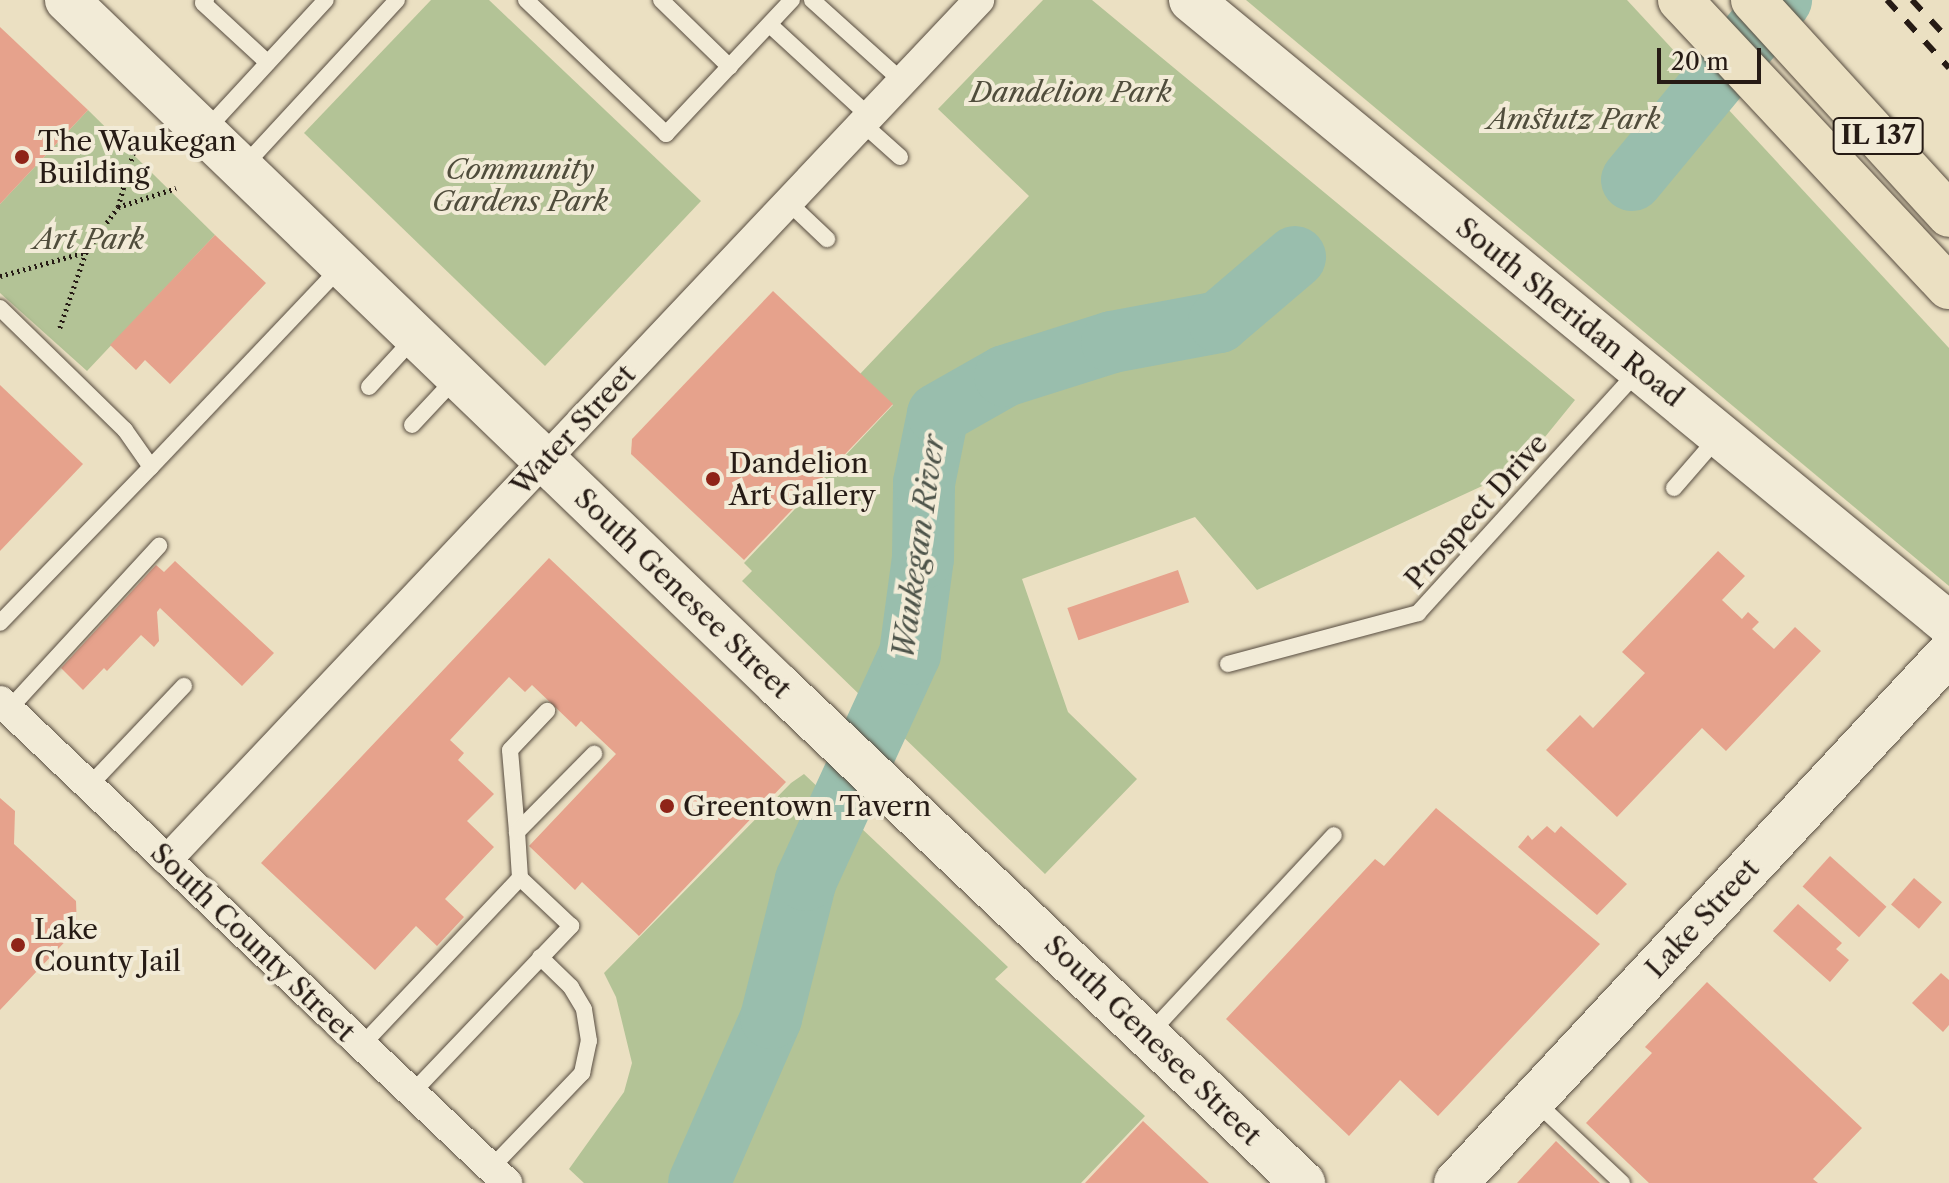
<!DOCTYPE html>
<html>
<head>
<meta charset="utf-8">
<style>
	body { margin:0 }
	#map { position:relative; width:1949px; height:1183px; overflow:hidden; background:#ebe0c2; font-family:"Libre Caslon Text",serif }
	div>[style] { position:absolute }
	.green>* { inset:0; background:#b3c396 }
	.river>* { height:62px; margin:-31px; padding:0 31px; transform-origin:31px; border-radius:31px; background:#99bead }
	.building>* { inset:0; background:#e6a28c; transform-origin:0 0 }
	.path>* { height:5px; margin-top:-2.5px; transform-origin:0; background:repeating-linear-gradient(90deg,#261b15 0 2px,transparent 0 6px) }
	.roads { filter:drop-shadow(0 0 2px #574c40) drop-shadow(0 0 2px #574c40) }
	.lane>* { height:16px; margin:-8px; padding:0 8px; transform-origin:8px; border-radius:8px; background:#f2ebd7 }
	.street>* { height:30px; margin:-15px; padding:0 15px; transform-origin:15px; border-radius:15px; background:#f2ebd7 }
	.secondary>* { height:44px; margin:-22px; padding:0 22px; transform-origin:22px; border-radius:22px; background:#f2ebd7 }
	.highway>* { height:44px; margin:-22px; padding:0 22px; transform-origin:22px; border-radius:22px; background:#ebe0c2 }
	.rail>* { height:6px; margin-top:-3px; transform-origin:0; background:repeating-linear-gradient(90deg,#261b15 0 14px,transparent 0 28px) }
	.dots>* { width:22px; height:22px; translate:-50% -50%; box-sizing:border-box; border:4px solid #f2ebd7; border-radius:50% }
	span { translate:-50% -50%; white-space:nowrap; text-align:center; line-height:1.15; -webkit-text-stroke:8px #f2ebd7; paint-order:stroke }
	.shield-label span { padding:2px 6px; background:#f2ebd7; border:2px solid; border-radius:6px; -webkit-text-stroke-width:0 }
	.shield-label { font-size:26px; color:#261b15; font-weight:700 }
	.park-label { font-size:28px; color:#504d3c; font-style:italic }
	.poi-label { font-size:28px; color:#261b15 }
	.left { translate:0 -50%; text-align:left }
	.street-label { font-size:28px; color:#261b15 }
	.water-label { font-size:30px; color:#4e544a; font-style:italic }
	.scale { position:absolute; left:1657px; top:48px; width:104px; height:36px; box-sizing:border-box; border:4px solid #261b15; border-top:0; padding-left:10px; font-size:24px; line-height:28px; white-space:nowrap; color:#261b15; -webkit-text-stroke:6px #f2ebd7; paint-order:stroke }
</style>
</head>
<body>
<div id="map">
	<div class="green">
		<i style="clip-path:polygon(431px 0,489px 0,701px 201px,545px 366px,304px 133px)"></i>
		<i style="clip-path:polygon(1043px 0,1092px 0,1575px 400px,1519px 469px,1257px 590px,1195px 517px,1022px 579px,1068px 712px,1137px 779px,1045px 874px,742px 581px,752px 571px,744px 563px,893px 405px,860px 374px,1029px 196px,938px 109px)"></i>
		<i style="clip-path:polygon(1246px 0,1627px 0,1949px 348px,1949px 586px)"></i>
		<i style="clip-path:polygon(88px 110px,215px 235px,87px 371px,0 293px,0 204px)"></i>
		<i style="clip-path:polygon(804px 774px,1008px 967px,995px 979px,1145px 1116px,1081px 1183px,584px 1183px,569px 1169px,624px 1092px,632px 1063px,616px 997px,604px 973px,791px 783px)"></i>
	</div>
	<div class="river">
		<i style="left:1632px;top:180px;width:234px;rotate:-50.4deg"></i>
		<i style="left:699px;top:1183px;width:180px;rotate:-66.4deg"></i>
		<i style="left:771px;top:1018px;width:142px;rotate:-75.8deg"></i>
		<i style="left:806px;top:880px;width:249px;rotate:-65.3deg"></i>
		<i style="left:910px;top:654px;width:97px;rotate:-82.3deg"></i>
		<i style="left:923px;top:558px;width:75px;rotate:-89.2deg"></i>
		<i style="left:924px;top:483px;width:70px;rotate:-78.5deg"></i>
		<i style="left:938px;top:414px;width:77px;rotate:-29.6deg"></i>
		<i style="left:1005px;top:376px;width:112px;rotate:-17.6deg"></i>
		<i style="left:1112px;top:342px;width:109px;rotate:-10.6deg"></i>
		<i style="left:1219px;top:322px;width:100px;rotate:-40.5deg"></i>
	</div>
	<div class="building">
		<i style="clip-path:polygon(0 27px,88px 110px,0 204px)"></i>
		<i style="clip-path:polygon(215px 235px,266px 283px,170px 384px,145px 360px,136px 370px,110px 345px)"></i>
		<i style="clip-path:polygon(773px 291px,893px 404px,744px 560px,631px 454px,632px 439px)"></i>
		<i style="clip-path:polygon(0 385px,83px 464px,0 551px)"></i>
		<i style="clip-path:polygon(1718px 551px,1745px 576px,1722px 600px,1742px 619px,1748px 612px,1759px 622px,1752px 629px,1774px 649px,1795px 627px,1821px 651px,1726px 751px,1702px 728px,1617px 817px,1546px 750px,1580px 715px,1593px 728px,1645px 673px,1622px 652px)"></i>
		<i style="clip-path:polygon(549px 558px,786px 782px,639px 936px,582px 882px,575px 890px,529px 846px,616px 754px,581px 721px,576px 727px,532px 685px,525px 692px,509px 677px,450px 740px,464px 753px,458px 760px,494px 794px,467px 821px,494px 847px,445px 899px,464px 917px,437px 946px,416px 926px,375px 970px,261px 863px)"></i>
		<i style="clip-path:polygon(175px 561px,274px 653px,242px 686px,160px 608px,157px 612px,159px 641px,154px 647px,141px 635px,107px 671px,104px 668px,83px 690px,61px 668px,156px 565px,164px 572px)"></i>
		<i style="left:1178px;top:570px;width:34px;height:117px;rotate:71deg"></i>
		<i style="clip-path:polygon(0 798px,15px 811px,14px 844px,76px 901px,77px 929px,0 1010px)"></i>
		<i style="clip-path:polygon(1436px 808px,1600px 944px,1438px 1116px,1400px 1080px,1349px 1136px,1226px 1019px,1375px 859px,1384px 866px)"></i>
		<i style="clip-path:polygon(1547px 826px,1555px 833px,1561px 826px,1627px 884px,1597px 915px,1518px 847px,1528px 835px,1532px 840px)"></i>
		<i style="left:1830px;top:856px;width:76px;height:41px;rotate:42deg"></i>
		<i style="left:1914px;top:878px;width:37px;height:35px;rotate:41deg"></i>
		<i style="clip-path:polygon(1798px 904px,1842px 943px,1836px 949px,1849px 960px,1830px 982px,1773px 931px)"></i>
		<i style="clip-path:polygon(1941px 973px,1949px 980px,1949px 1025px,1943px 1032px,1912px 1003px)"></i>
		<i style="clip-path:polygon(1707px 982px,1862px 1128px,1813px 1179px,1818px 1183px,1649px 1183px,1586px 1123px,1652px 1053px,1645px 1047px)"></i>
		<i style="clip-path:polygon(1143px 1121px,1193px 1168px,1209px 1183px,1085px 1183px)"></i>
		<i style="clip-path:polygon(1556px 1141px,1600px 1183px,1517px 1183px)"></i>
	</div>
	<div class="path">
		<i style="left:135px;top:147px;width:62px;rotate:105.8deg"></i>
		<i style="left:118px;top:207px;width:61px;rotate:-18.1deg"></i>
		<i style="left:86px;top:252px;width:55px;rotate:-54.6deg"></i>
		<i style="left:0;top:276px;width:89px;rotate:-15.6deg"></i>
		<i style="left:86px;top:252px;width:83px;rotate:109.1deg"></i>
	</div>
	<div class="roads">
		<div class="lane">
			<i style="left:206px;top:0;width:4px;rotate:135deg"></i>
			<i style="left:203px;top:3px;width:88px;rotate:42.7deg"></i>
			<i style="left:526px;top:0;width:194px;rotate:43.7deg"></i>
			<i style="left:666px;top:134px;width:184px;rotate:-46.8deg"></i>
			<i style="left:661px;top:0;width:96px;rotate:44.2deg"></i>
			<i style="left:812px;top:0;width:121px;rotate:42deg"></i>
			<i style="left:770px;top:25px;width:134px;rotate:42.6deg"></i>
			<i style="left:862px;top:123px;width:51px;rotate:41.8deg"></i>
			<i style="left:205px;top:131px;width:178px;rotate:-47.3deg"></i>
			<i style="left:243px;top:167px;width:227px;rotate:-47.3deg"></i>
			<i style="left:788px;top:202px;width:54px;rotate:43.5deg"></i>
			<i style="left:0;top:308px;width:175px;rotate:44.3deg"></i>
			<i style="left:125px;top:430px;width:45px;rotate:54.9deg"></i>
			<i style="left:151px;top:467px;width:217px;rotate:134.1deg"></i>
			<i style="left:369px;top:387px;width:67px;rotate:-47.4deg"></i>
			<i style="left:412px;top:425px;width:64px;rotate:-46.9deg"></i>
			<i style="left:151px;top:467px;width:274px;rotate:-46.5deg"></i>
			<i style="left:1674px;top:488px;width:69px;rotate:-49.1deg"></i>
			<i style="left:1228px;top:664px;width:197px;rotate:-15deg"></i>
			<i style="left:1418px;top:613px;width:326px;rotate:-47.7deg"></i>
			<i style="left:9px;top:709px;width:222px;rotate:-47.4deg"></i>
			<i style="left:89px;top:786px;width:138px;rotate:-46.5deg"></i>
			<i style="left:517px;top:832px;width:82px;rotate:-94.9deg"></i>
			<i style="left:510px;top:750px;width:54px;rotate:-46.5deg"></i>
			<i style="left:1150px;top:1033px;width:270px;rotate:-47.1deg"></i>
			<i style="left:362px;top:1045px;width:230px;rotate:-46.6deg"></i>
			<i style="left:412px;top:1093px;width:231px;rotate:-46.4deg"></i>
			<i style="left:571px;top:926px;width:70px;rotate:-136.7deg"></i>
			<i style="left:520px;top:878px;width:46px;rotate:-93.7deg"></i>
			<i style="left:517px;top:832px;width:110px;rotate:-45.4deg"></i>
			<i style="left:1536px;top:1102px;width:118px;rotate:43.3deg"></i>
			<i style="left:491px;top:1168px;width:132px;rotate:-46.2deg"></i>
			<i style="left:582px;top:1073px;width:33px;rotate:-78deg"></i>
			<i style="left:589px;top:1041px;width:32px;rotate:-99deg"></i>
			<i style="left:584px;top:1009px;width:26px;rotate:-121deg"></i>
			<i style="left:571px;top:987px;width:43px;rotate:-135.9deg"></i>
		</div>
		<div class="street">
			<i style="left:0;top:701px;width:700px;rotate:43.55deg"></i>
			<i style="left:167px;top:860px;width:1183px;rotate:-46.64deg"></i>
		</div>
		<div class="secondary">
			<i style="left:67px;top:0;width:987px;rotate:43.93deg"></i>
			<i style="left:778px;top:685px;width:724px;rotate:43.49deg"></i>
			<i style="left:1191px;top:0;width:982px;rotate:39.46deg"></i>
			<i style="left:1456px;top:1183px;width:724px;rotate:-47.07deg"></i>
		</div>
		<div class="highway">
			<i style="left:1680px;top:0;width:393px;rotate:46.9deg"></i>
			<i style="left:1753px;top:0;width:291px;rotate:47.6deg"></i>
		</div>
	</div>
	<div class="rail">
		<i style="left:1887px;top:0;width:92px;rotate:47.6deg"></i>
		<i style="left:1912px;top:0;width:54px;rotate:47.2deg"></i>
	</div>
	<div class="dots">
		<i style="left:22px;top:157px;background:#8f2418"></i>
		<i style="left:713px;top:479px;background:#8f2418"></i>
		<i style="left:667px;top:806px;background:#8f2418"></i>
		<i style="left:18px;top:945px;background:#8f2418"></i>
	</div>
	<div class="shield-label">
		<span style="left:1878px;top:136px">IL 137</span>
	</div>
	<div class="park-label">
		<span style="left:1071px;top:92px">Dandelion Park</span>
		<span style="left:1574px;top:119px">Amstutz Park</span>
		<span style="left:520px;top:185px">Community<br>Gardens Park</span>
		<span style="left:89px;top:239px">Art Park</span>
	</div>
	<div class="poi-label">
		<span class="left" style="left:38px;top:157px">The Waukegan<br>Building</span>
		<span class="left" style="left:729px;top:479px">Dandelion<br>Art Gallery</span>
		<span class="left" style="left:683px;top:806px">Greentown Tavern</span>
		<span class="left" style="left:34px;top:945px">Lake<br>County Jail</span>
	</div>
	<div class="street-label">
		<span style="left:1570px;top:312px;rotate:39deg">South Sheridan Road</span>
		<span style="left:573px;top:430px;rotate:-47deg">Water Street</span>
		<span style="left:1476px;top:511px;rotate:-48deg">Prospect Drive</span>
		<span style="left:683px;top:593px;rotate:44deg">South Genesee Street</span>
		<span style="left:1702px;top:918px;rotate:-47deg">Lake Street</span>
		<span style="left:253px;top:942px;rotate:44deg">South County Street</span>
		<span style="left:1153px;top:1040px;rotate:44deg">South Genesee Street</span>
	</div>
	<div class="water-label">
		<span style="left:919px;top:547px;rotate:-82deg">Waukegan River</span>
	</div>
	<div class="scale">20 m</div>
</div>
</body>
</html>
